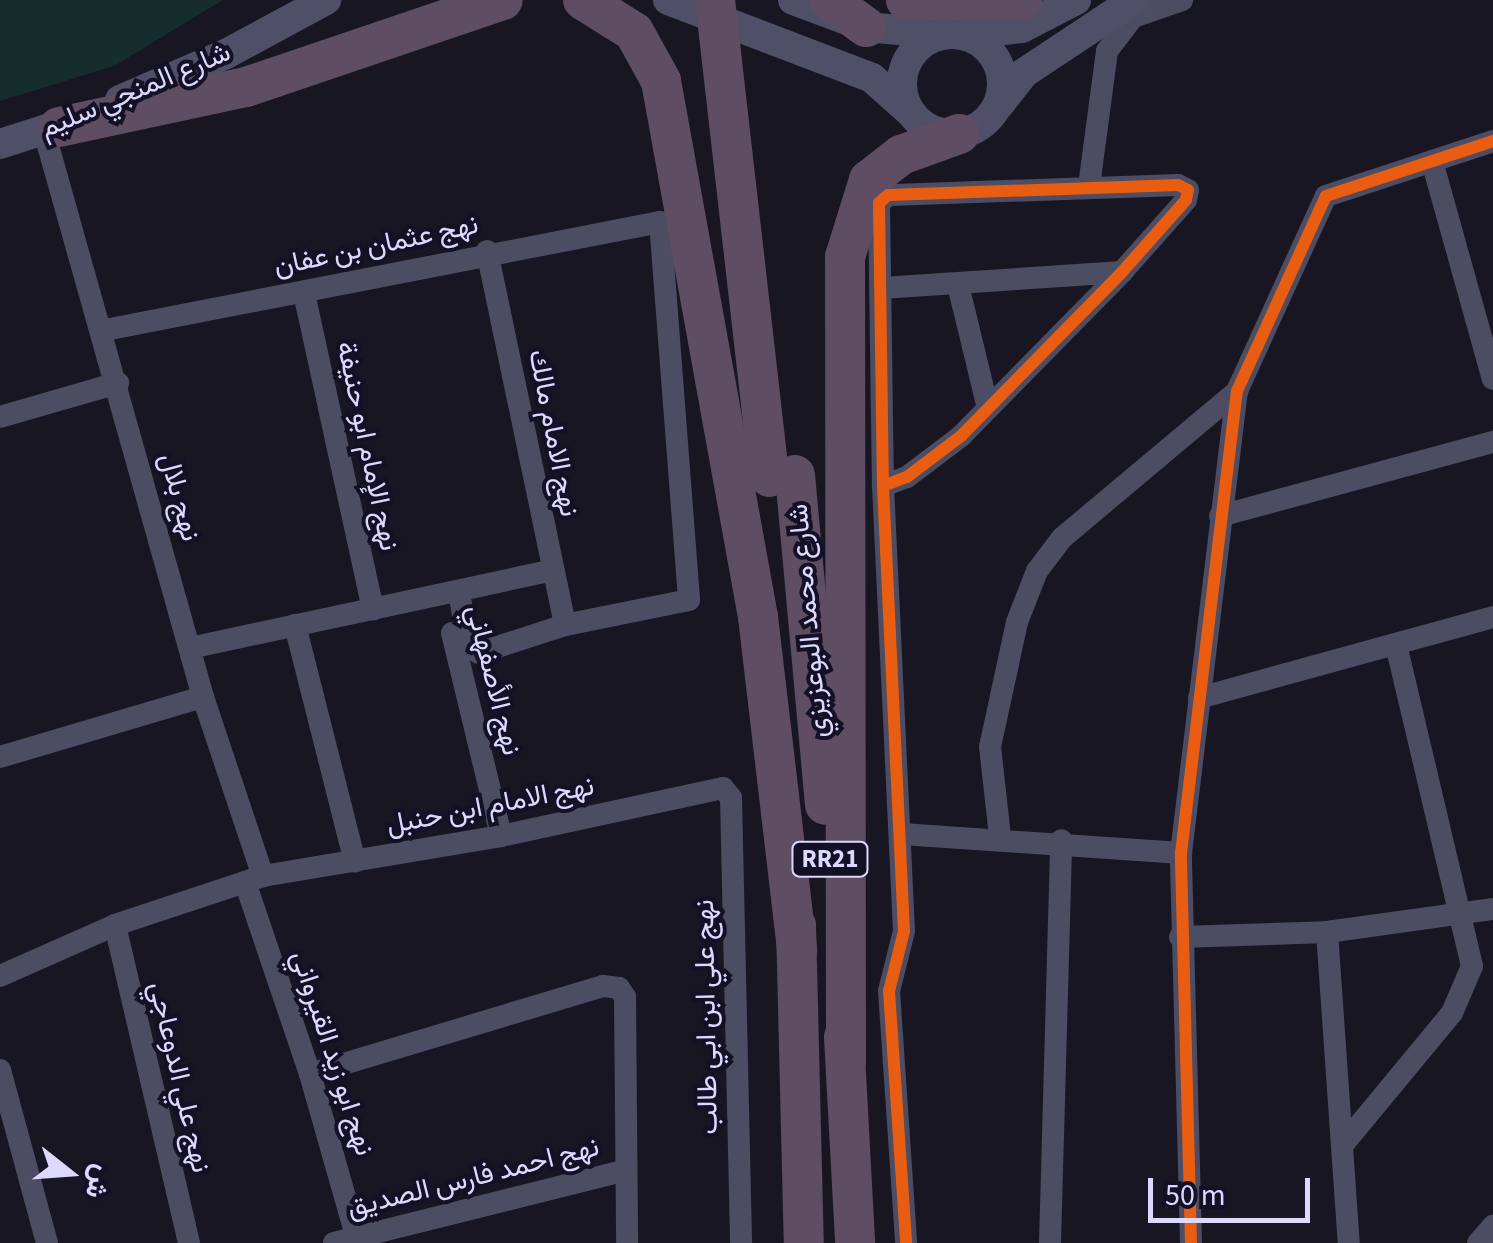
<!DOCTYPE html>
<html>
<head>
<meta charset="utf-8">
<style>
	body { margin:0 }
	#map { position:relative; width:1493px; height:1243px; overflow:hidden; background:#181622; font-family:"Source Sans 3",Vazirmatn,sans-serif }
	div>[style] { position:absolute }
	.green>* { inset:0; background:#152d2c }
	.street>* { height:22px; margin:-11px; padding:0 11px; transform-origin:11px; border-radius:11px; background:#4c4c62 }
	.secondary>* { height:30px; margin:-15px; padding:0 15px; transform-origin:15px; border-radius:15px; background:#4f5068 }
	.secondary>.ring { margin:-15px; padding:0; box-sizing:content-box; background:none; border:30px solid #4f5068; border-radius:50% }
	.highway>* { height:40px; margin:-20px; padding:0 20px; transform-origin:20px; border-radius:20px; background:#5e4d63 }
	.highway-bridge>* { height:40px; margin:-20px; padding:0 20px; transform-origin:20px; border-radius:20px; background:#5e4d63 }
	.cycleway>* { height:12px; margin:-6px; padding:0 6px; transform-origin:6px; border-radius:6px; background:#e95d12 }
	span { translate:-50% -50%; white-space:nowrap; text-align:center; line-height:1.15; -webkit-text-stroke:8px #141127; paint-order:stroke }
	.shield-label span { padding:2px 8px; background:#141127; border:2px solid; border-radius:8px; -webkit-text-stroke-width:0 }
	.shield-label { font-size:25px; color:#dcd9fd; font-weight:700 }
	.street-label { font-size:28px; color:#dcd9fd }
	.north { position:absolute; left:20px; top:1123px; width:100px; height:100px; -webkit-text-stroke:8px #141127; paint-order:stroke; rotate:107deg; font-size:28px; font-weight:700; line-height:40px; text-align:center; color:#dcd9fd }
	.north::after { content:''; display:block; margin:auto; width:35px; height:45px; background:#dcd9fd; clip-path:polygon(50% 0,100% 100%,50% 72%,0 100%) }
	.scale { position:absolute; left:1148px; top:1178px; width:162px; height:45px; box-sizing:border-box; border:5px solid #dcd9fd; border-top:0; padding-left:12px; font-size:30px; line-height:35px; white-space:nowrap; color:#dcd9fd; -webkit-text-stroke:8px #141127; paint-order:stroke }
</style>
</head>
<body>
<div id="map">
	<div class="green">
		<i style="clip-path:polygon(0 0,223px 0,114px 66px,0 101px)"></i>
	</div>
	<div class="street">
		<i style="left:44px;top:131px;width:588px;rotate:74.31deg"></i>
		<i style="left:203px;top:697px;width:189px;rotate:71.5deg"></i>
		<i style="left:1432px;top:161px;width:226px;rotate:74.4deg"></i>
		<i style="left:1089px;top:186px;width:136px;rotate:-82.4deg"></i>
		<i style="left:1107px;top:51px;width:43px;rotate:-52.6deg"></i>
		<i style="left:1133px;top:17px;width:52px;rotate:-19.1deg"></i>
		<i style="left:487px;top:251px;width:382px;rotate:78.2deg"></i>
		<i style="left:958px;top:285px;width:122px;rotate:76.3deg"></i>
		<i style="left:881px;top:288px;width:242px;rotate:-3.8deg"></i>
		<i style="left:304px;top:293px;width:324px;rotate:77.7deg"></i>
		<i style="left:105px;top:330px;width:565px;rotate:-11.01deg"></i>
		<i style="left:660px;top:222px;width:379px;rotate:85.6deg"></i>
		<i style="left:689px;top:600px;width:126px;rotate:168.6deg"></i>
		<i style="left:565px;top:625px;width:90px;rotate:162deg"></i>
		<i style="left:479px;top:653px;width:12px;rotate:-149deg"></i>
		<i style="left:469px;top:647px;width:55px;rotate:-100.5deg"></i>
		<i style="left:0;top:417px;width:123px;rotate:-16.1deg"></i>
		<i style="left:883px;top:486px;width:26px;rotate:-21deg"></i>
		<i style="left:907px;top:477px;width:68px;rotate:-37.2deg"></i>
		<i style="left:961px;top:436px;width:230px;rotate:-45.5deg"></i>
		<i style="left:1122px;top:272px;width:96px;rotate:-48.4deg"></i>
		<i style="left:1186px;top:200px;width:10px;rotate:-79deg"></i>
		<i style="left:1188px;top:190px;width:11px;rotate:-153deg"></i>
		<i style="left:1178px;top:185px;width:290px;rotate:178deg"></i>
		<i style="left:888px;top:195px;width:12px;rotate:138deg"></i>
		<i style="left:879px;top:203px;width:283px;rotate:89.2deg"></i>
		<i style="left:883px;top:486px;width:445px;rotate:87.3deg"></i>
		<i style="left:904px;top:931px;width:62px;rotate:104deg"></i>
		<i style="left:889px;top:991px;width:253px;rotate:86.1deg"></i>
		<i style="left:1220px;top:516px;width:283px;rotate:-15.2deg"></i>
		<i style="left:295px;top:625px;width:244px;rotate:75.8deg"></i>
		<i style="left:452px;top:633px;width:209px;rotate:76.4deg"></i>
		<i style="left:190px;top:648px;width:368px;rotate:-12.1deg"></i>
		<i style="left:1199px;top:698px;width:305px;rotate:-15.4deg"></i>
		<i style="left:0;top:757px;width:212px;rotate:-16.5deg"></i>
		<i style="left:902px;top:834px;width:280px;rotate:3.9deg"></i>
		<i style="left:1000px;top:836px;width:90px;rotate:-96.4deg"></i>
		<i style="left:990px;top:747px;width:128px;rotate:-77.8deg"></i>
		<i style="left:1017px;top:622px;width:55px;rotate:-68.6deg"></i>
		<i style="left:1037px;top:571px;width:41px;rotate:-52.9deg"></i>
		<i style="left:1062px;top:538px;width:229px;rotate:-40deg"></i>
		<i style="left:245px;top:882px;width:203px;rotate:71.3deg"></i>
		<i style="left:310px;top:1074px;width:176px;rotate:74.1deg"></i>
		<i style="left:115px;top:925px;width:326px;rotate:76.9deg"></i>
		<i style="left:1327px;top:932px;width:312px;rotate:86deg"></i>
		<i style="left:1180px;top:937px;width:147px;rotate:-1.9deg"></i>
		<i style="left:1327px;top:932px;width:168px;rotate:-7.9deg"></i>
		<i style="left:0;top:976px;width:126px;rotate:-23.9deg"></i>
		<i style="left:115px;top:925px;width:156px;rotate:-18.3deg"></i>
		<i style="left:263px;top:876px;width:241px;rotate:-9.5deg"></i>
		<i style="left:501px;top:836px;width:227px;rotate:-12.2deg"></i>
		<i style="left:723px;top:788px;width:13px;rotate:51deg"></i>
		<i style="left:731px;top:798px;width:445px;rotate:88.7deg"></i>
		<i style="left:0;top:1070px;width:179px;rotate:74.8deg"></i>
		<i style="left:310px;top:1074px;width:306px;rotate:-16.7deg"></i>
		<i style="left:603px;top:986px;width:16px;rotate:7deg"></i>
		<i style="left:619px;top:988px;width:11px;rotate:56deg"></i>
		<i style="left:625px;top:997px;width:246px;rotate:89.5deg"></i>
		<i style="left:1346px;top:1141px;width:166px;rotate:-50.4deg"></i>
		<i style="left:1452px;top:1013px;width:51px;rotate:-66.9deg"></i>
		<i style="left:1472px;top:966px;width:331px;rotate:-103.3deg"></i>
		<i style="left:334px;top:1243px;width:301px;rotate:-14deg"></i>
		<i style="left:1050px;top:1243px;width:403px;rotate:-88.4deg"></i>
		<i style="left:1191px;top:1243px;width:390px;rotate:-91.5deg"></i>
		<i style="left:1181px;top:853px;width:465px;rotate:-83.1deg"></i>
		<i style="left:1237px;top:391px;width:214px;rotate:-65.5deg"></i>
		<i style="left:1326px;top:196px;width:176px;rotate:-18.2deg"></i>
		<i style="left:1478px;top:1243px;width:23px;rotate:-49deg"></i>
	</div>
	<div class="secondary">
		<i style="left:668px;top:0;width:218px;rotate:20.9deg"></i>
		<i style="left:872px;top:78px;width:50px;rotate:41.7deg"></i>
		<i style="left:793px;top:0;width:78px;rotate:20.3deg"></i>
		<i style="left:866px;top:27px;width:77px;rotate:5.2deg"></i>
		<i class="ring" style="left:902px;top:34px;width:70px;height:70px"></i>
		<i style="left:962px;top:35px;width:60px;rotate:-6.7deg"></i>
		<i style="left:1022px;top:28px;width:61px;rotate:-27.4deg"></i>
		<i style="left:120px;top:100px;width:116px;rotate:-23.5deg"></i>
		<i style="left:226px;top:54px;width:114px;rotate:-28.4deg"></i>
		<i style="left:999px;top:105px;width:41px;rotate:-52deg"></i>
		<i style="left:1024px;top:73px;width:132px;rotate:-33.6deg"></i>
		<i style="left:0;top:144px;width:82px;rotate:-17.8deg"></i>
	</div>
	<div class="highway">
		<i style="left:583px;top:0;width:60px;rotate:32.1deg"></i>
		<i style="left:634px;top:32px;width:56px;rotate:61.1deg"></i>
		<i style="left:661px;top:81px;width:545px;rotate:79.74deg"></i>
		<i style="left:758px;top:617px;width:336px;rotate:83.3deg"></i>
		<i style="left:829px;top:0;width:46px;rotate:36.1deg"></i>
		<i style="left:906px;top:0;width:116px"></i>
		<i style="left:59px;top:127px;width:191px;rotate:-12.1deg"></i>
		<i style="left:246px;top:87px;width:271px;rotate:-18.7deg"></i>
		<i style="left:795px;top:475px;width:331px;rotate:84.8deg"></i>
		<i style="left:796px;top:925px;width:318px;rotate:88.6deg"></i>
		<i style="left:844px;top:1037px;width:206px;rotate:86.9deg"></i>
		<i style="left:846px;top:1062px;width:805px;rotate:-90.07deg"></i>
		<i style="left:845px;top:257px;width:81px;rotate:-72.7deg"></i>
		<i style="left:869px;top:180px;width:41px;rotate:-38deg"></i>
		<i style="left:901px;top:155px;width:62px;rotate:-19.9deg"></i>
	</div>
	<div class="highway-bridge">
		<i style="left:715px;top:0;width:480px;rotate:83.5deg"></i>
	</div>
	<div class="cycleway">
		<i style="left:883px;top:486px;width:26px;rotate:-21deg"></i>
		<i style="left:907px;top:477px;width:68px;rotate:-37.2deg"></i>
		<i style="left:961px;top:436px;width:230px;rotate:-45.5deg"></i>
		<i style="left:1122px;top:272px;width:96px;rotate:-48.4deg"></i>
		<i style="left:1186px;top:200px;width:10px;rotate:-79deg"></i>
		<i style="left:1188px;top:190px;width:11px;rotate:-153deg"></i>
		<i style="left:1178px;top:185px;width:290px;rotate:178deg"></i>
		<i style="left:888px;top:195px;width:12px;rotate:138deg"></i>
		<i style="left:879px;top:203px;width:283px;rotate:89.2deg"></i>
		<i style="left:883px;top:486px;width:445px;rotate:87.3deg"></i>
		<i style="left:904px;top:931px;width:62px;rotate:104deg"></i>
		<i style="left:889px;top:991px;width:253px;rotate:86.1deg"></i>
		<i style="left:1191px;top:1243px;width:390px;rotate:-91.5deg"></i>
		<i style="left:1181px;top:853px;width:465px;rotate:-83.1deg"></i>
		<i style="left:1237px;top:391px;width:214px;rotate:-65.5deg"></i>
		<i style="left:1326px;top:196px;width:176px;rotate:-18.2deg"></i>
	</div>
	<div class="shield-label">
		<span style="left:830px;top:859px">RR21</span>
	</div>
	<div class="street-label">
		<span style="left:135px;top:90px;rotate:-23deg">شارع المنجي سليم</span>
		<span style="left:376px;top:245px;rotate:-12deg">نهج عثمان بن عفان</span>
		<span style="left:554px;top:433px;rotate:79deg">نهج الامام مالك</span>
		<span style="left:368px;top:446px;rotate:78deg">نهج الإمام ابو حنيفة</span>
		<span style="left:180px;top:497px;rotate:75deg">نهج بلال</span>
		<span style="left:808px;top:621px;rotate:-95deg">شارع محمد البوعزيزي</span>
		<span style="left:494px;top:680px;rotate:76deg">نهج الأصفهاني</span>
		<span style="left:490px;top:805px;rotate:-11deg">نهج الامام ابن حنبل</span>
		<span style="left:706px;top:1017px;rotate:-91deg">نهج علي ابن ابي طالب</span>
		<span style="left:333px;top:1053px;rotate:72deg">نهج ابو زيد القيرواني</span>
		<span style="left:180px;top:1077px;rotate:77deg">نهج علي الدوعاجي</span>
		<span style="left:473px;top:1177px;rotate:-14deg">نهج احمد فارس الصديق</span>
	</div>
	<div class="north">ش</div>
	<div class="scale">50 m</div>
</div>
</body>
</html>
